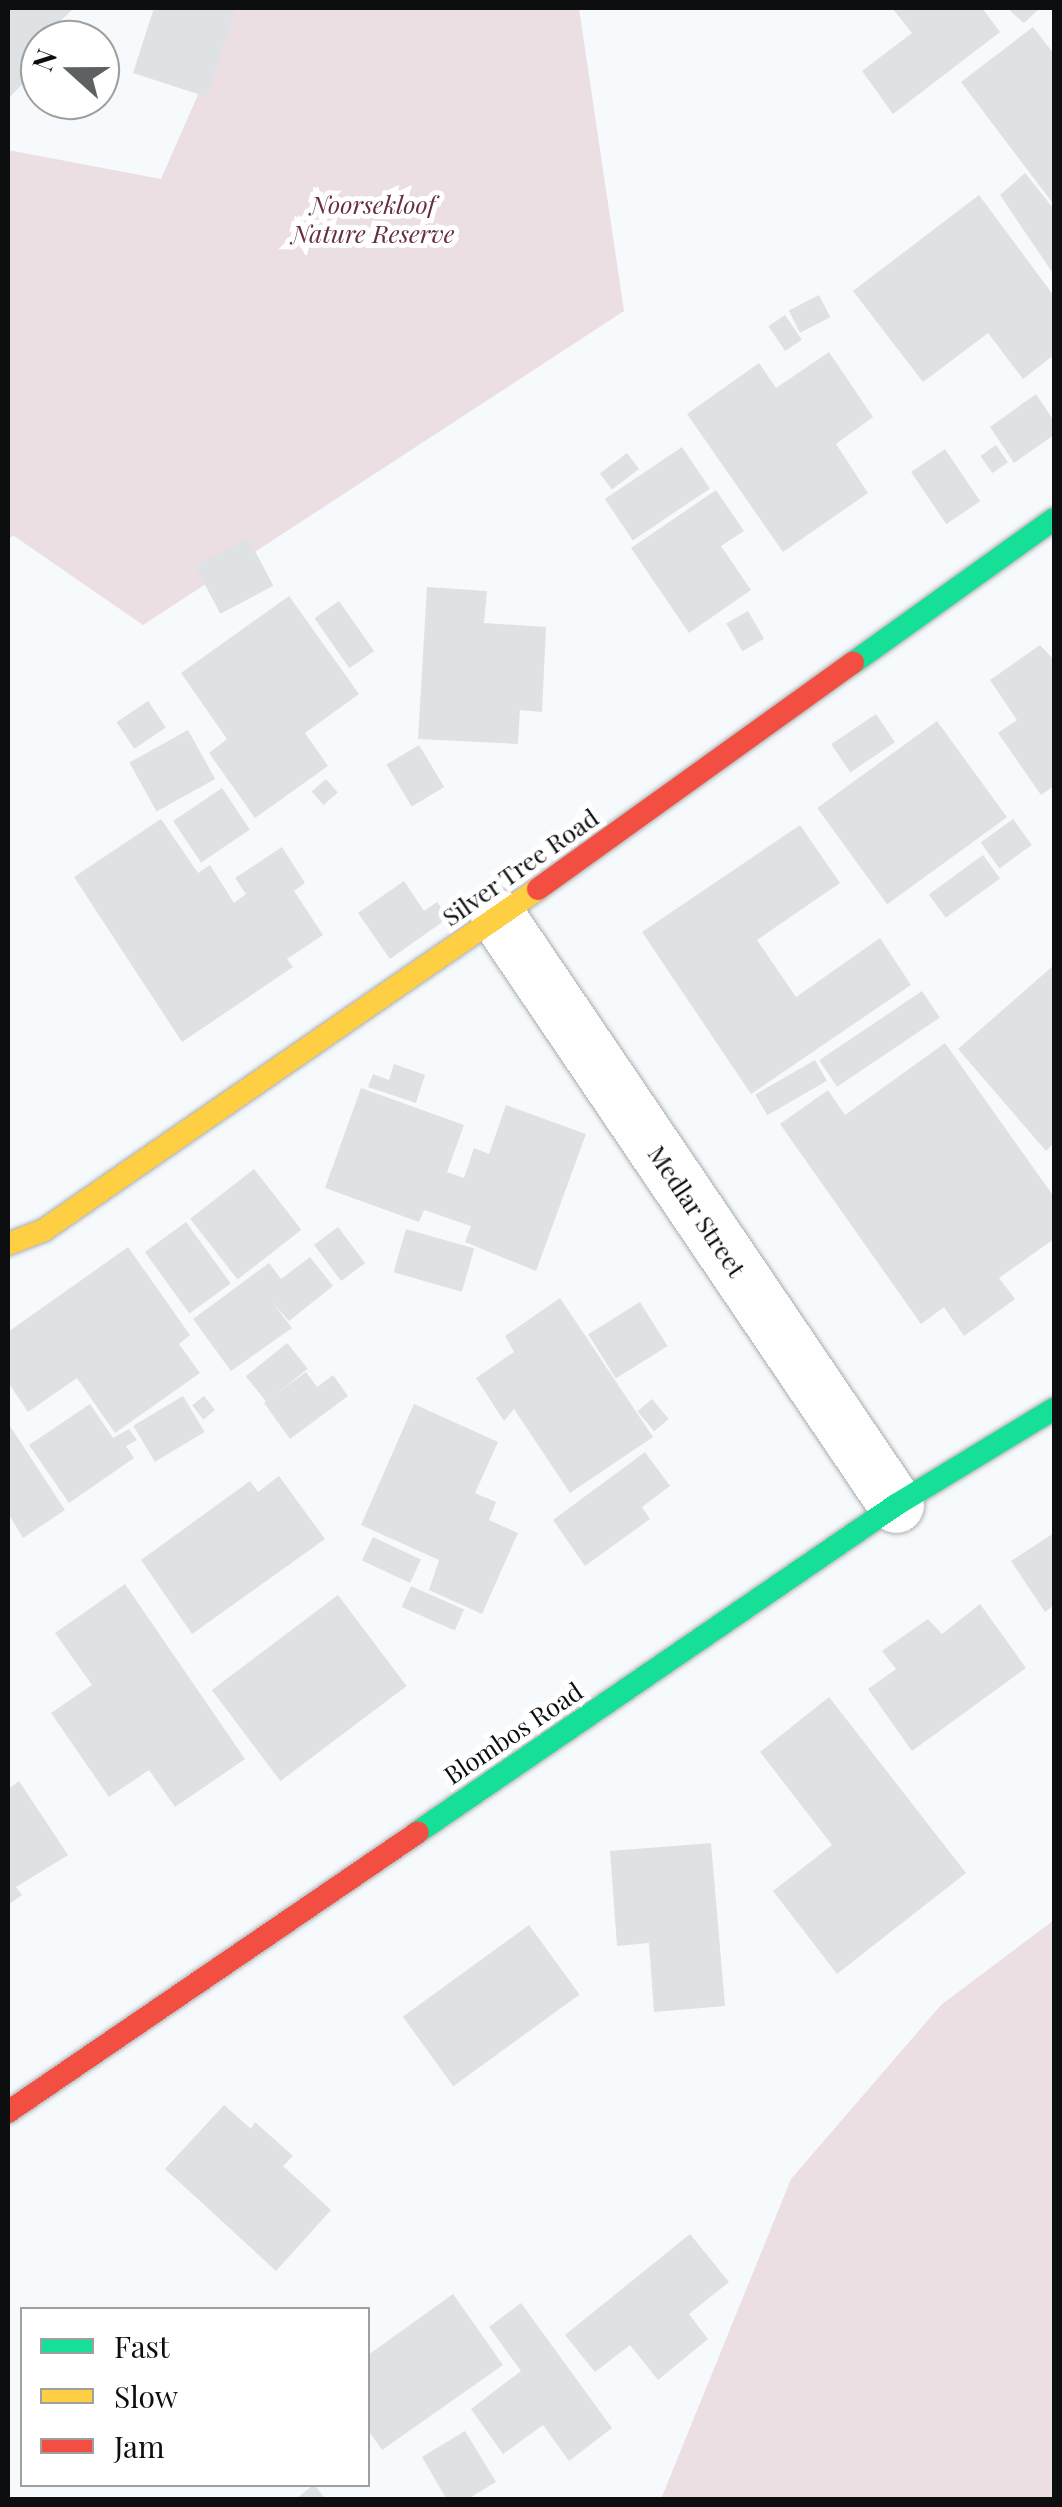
<!DOCTYPE html>
<html>
<head>
<meta charset="utf-8">
<style>
	body { margin:0 }
	#map { position:relative; width:1062px; height:2507px; overflow:hidden; background:#f6fafc; font-family:"Playfair Display",serif }
	div>[style] { position:absolute }
	.green>* { inset:0; background:#ecdfe3 }
	.building>* { inset:0; background:#dfe2e4; transform-origin:0 0 }
	.roads { filter:drop-shadow(0 0 2px #aaacae) drop-shadow(0 0 2px #aaacae) }
	.street>* { height:55px; margin:-27.5px; padding:0 27.5px; transform-origin:27.5px; border-radius:27.5px; background:#fefeff }
	.fast>* { height:22px; margin:-11px; padding:0 11px; transform-origin:11px; border-radius:11px; background:#16e098 }
	.slow>* { height:22px; margin:-11px; padding:0 11px; transform-origin:11px; border-radius:11px; background:#ffcf43 }
	.jam>* { height:22px; margin:-11px; padding:0 11px; transform-origin:11px; border-radius:11px; background:#f24e42 }
	span { translate:-50% -50%; white-space:nowrap; text-align:center; line-height:1.15; -webkit-text-stroke:10px #fff; paint-order:stroke }
	.park-label { font-size:25px; color:#662f3d; font-style:italic }
	.street-label { font-size:25px; color:#0c0e0f }
	.frame { position:absolute; inset:0; border:10px solid #0c0e0f; pointer-events:none }
	.legend { position:absolute; left:20px; top:2307px; width:350px; height:180px; box-sizing:border-box; background:#fff; border:2px solid #9e9f9f; margin:0; padding:12px 18px; list-style:none; font-size:30px; color:#0c0e0f }
	.legend li { display:flex; align-items:center; gap:20px; height:50px }
	.legend b { width:50px; border:2px solid #9e9f9f }
	.north { position:absolute; left:20px; top:20px; width:100px; height:100px; box-sizing:border-box; background:#fff; border:2px solid #9e9f9f; border-radius:50%; rotate:291deg; font-size:28px; font-weight:700; line-height:40px; text-align:center; color:#0c0e0f }
	.north::after { content:''; display:block; margin:auto; width:35px; height:45px; background:#5e6162; clip-path:polygon(50% 0,100% 100%,50% 72%,0 100%) }
</style>
</head>
<body>
<div id="map">
	<div class="green">
		<i style="clip-path:polygon(236px 8px,579px 8px,624px 311px,143px 625px,14px 536px,8px 538px,8px 150px,161px 179px)"></i>
		<i style="clip-path:polygon(1054px 1920px,1054px 2499px,661px 2499px,791px 2179px,941px 2005px)"></i>
	</div>
	<div class="building">
		<i style="clip-path:polygon(8px 8px,72px 10px,40px 40px,40px 66px,8px 99px)"></i>
		<i style="clip-path:polygon(154px 8px,236px 8px,207px 97px,133px 73px)"></i>
		<i style="clip-path:polygon(892px 8px,982px 8px,1000px 32px,893px 114px,862px 71px,912px 33px)"></i>
		<i style="clip-path:polygon(1007px 8px,1040px 8px,1024px 23px)"></i>
		<i style="clip-path:polygon(1033px 27px,1054px 54px,1054px 205px,961px 82px)"></i>
		<i style="clip-path:polygon(1025px 173px,1054px 209px,1054px 275px,1000px 195px)"></i>
		<i style="clip-path:polygon(979px 195px,1054px 296px,1054px 355px,1023px 379px,988px 333px,923px 382px,853px 291px)"></i>
		<i style="left:819px;top:295px;width:25px;height:34px;rotate:63deg"></i>
		<i style="left:785px;top:315px;width:30px;height:20px;rotate:56deg"></i>
		<i style="clip-path:polygon(829px 352px,873px 417px,836px 444px,868px 493px,783px 552px,687px 414px,759px 363px,776px 388px)"></i>
		<i style="clip-path:polygon(1036px 394px,1054px 421px,1054px 435px,1014px 463px,990px 427px)"></i>
		<i style="left:996px;top:445px;width:21px;height:19px;rotate:55deg"></i>
		<i style="left:682px;top:447px;width:50px;height:93px;rotate:56deg"></i>
		<i style="left:945px;top:449px;width:63px;height:41px;rotate:56deg"></i>
		<i style="left:627px;top:453px;width:20px;height:34px;rotate:53deg"></i>
		<i style="clip-path:polygon(716px 490px,744px 531px,721px 546px,751px 590px,689px 633px,631px 548px)"></i>
		<i style="left:248px;top:538px;width:54px;height:60px;rotate:62deg"></i>
		<i style="clip-path:polygon(427px 587px,487px 591px,484px 623px,546px 627px,542px 712px,520px 710px,518px 744px,418px 739px)"></i>
		<i style="clip-path:polygon(289px 596px,359px 694px,305px 733px,328px 766px,255px 818px,209px 753px,227px 739px,181px 673px)"></i>
		<i style="left:339px;top:601px;width:61px;height:30px;rotate:55deg"></i>
		<i style="left:748px;top:611px;width:32px;height:25px;rotate:60deg"></i>
		<i style="clip-path:polygon(1040px 645px,1054px 660px,1054px 786px,1041px 795px,998px 733px,1017px 720px,990px 680px)"></i>
		<i style="left:148px;top:701px;width:32px;height:38px;rotate:56deg"></i>
		<i style="left:876px;top:714px;width:34px;height:54px;rotate:56deg"></i>
		<i style="left:937px;top:721px;width:119px;height:148px;rotate:54deg"></i>
		<i style="left:188px;top:730px;width:56px;height:67px;rotate:61deg"></i>
		<i style="left:419px;top:745px;width:49px;height:38px;rotate:59deg"></i>
		<i style="left:326px;top:779px;width:18px;height:19px;rotate:49deg"></i>
		<i style="left:222px;top:788px;width:50px;height:59px;rotate:56deg"></i>
		<i style="clip-path:polygon(161px 819px,198px 873px,210px 865px,234px 903px,246px 894px,235px 878px,282px 847px,305px 883px,294px 891px,323px 935px,287px 959px,293px 967px,182px 1042px,74px 877px)"></i>
		<i style="left:1013px;top:819px;width:32px;height:40px;rotate:54deg"></i>
		<i style="clip-path:polygon(800px 825px,840px 883px,757px 940px,796px 997px,880px 938px,911px 985px,751px 1094px,642px 932px)"></i>
		<i style="left:983px;top:855px;width:29px;height:67px;rotate:54deg"></i>
		<i style="clip-path:polygon(404px 881px,424px 911px,437px 902px,448px 918px,390px 959px,358px 913px)"></i>
		<i style="clip-path:polygon(1054px 965px,1054px 1143px,1046px 1151px,958px 1049px)"></i>
		<i style="left:922px;top:991px;width:32px;height:124px;rotate:56deg"></i>
		<i style="clip-path:polygon(945px 1043px,1054px 1197px,1054px 1239px,999px 1278px,1015px 1299px,964px 1336px,944px 1307px,921px 1324px,780px 1124px,828px 1090px,845px 1115px)"></i>
		<i style="left:815px;top:1060px;width:24px;height:69px;rotate:60deg"></i>
		<i style="clip-path:polygon(394px 1064px,425px 1075px,416px 1103px,368px 1087px,373px 1074px,389px 1080px)"></i>
		<i style="clip-path:polygon(361px 1088px,464px 1125px,447px 1172px,464px 1178px,474px 1148px,489px 1154px,506px 1105px,586px 1134px,536px 1271px,465px 1242px,471px 1226px,424px 1210px,419px 1222px,325px 1188px)"></i>
		<i style="left:254px;top:1169px;width:77px;height:81px;rotate:52deg"></i>
		<i style="left:186px;top:1222px;width:76px;height:51px;rotate:54deg"></i>
		<i style="left:338px;top:1227px;width:45px;height:30px;rotate:53deg"></i>
		<i style="left:406px;top:1229px;width:71px;height:45px;rotate:16deg"></i>
		<i style="clip-path:polygon(128px 1247px,190px 1335px,179px 1344px,200px 1373px,115px 1433px,77px 1378px,28px 1412px,8px 1382px,8px 1332px)"></i>
		<i style="clip-path:polygon(310px 1257px,333px 1286px,289px 1321px,273px 1303px,292px 1328px,231px 1371px,193px 1319px,269px 1263px,281px 1279px)"></i>
		<i style="clip-path:polygon(560px 1298px,653px 1437px,570px 1493px,514px 1409px,504px 1421px,476px 1378px,514px 1352px,505px 1336px)"></i>
		<i style="left:640px;top:1302px;width:52px;height:61px;rotate:58deg"></i>
		<i style="left:287px;top:1343px;width:33px;height:53px;rotate:51deg"></i>
		<i style="clip-path:polygon(306px 1372px,317px 1387px,333px 1375px,348px 1396px,290px 1439px,264px 1403px)"></i>
		<i style="left:183px;top:1396px;width:42px;height:58px;rotate:59deg"></i>
		<i style="left:204px;top:1396px;width:18px;height:15px;rotate:52deg"></i>
		<i style="left:652px;top:1399px;width:26px;height:19px;rotate:50deg"></i>
		<i style="clip-path:polygon(90px 1404px,113px 1438px,129px 1429px,137px 1440px,126px 1446px,134px 1458px,69px 1503px,29px 1445px)"></i>
		<i style="clip-path:polygon(414px 1404px,498px 1442px,475px 1493px,496px 1502px,489px 1520px,518px 1533px,482px 1614px,429px 1590px,439px 1560px,361px 1525px)"></i>
		<i style="clip-path:polygon(8px 1423px,65px 1510px,23px 1538px,8px 1513px)"></i>
		<i style="clip-path:polygon(645px 1452px,670px 1486px,642px 1507px,650px 1519px,585px 1566px,553px 1520px)"></i>
		<i style="clip-path:polygon(279px 1476px,325px 1539px,192px 1634px,141px 1560px,250px 1481px,258px 1492px)"></i>
		<i style="clip-path:polygon(1054px 1533px,1054px 1605px,1045px 1612px,1011px 1561px)"></i>
		<i style="left:373px;top:1537px;width:53px;height:26px;rotate:25deg"></i>
		<i style="clip-path:polygon(125px 1584px,245px 1759px,175px 1807px,149px 1770px,109px 1797px,51px 1713px,92px 1685px,55px 1633px)"></i>
		<i style="left:411px;top:1586px;width:58px;height:23px;rotate:24deg"></i>
		<i style="left:338px;top:1595px;width:114px;height:158px;rotate:53deg"></i>
		<i style="clip-path:polygon(980px 1604px,1026px 1668px,912px 1751px,868px 1689px,896px 1669px,882px 1651px,928px 1619px,942px 1634px)"></i>
		<i style="clip-path:polygon(829px 1697px,966px 1873px,837px 1974px,773px 1891px,832px 1845px,760px 1752px)"></i>
		<i style="clip-path:polygon(19px 1781px,68px 1855px,16px 1887px,22px 1895px,8px 1905px,8px 1789px)"></i>
		<i style="clip-path:polygon(711px 1843px,725px 2006px,654px 2012px,649px 1943px,617px 1946px,610px 1851px)"></i>
		<i style="left:529px;top:1925px;width:86px;height:156px;rotate:54deg"></i>
		<i style="clip-path:polygon(224px 2105px,251px 2129px,255px 2122px,293px 2156px,283px 2166px,331px 2210px,276px 2271px,165px 2169px)"></i>
		<i style="clip-path:polygon(690px 2234px,729px 2282px,689px 2314px,708px 2339px,658px 2380px,630px 2345px,595px 2372px,565px 2335px)"></i>
		<i style="clip-path:polygon(453px 2294px,503px 2365px,382px 2450px,368px 2430px,368px 2355px)"></i>
		<i style="clip-path:polygon(521px 2303px,612px 2428px,569px 2461px,543px 2425px,503px 2454px,471px 2409px,521px 2371px,489px 2327px)"></i>
		<i style="clip-path:polygon(465px 2431px,496px 2482px,466px 2500px,447px 2500px,422px 2457px)"></i>
		<i style="clip-path:polygon(314px 2484px,326px 2500px,295px 2500px)"></i>
	</div>
	<div class="roads">
		<div class="street">
			<i style="left:498px;top:917px;width:710px;rotate:55.91deg"></i>
		</div>
		<div class="fast">
			<i style="left:853px;top:663px;width:247px;rotate:-35.6deg"></i>
			<i style="left:418px;top:1832px;width:579px;rotate:-34.38deg"></i>
			<i style="left:896px;top:1505px;width:185px;rotate:-31.3deg"></i>
		</div>
		<div class="slow">
			<i style="left:8px;top:1244px;width:39px;rotate:-21deg"></i>
			<i style="left:44px;top:1230px;width:600px;rotate:-34.62deg"></i>
		</div>
		<div class="jam">
			<i style="left:538px;top:889px;width:388px;rotate:-35.7deg"></i>
			<i style="left:8px;top:2112px;width:496px;rotate:-34.3deg"></i>
		</div>
	</div>
	<div class="park-label">
		<span style="left:373px;top:219px">Noorsekloof<br>Nature Reserve</span>
	</div>
	<div class="street-label">
		<span style="left:520px;top:867px;rotate:-35deg">Silver Tree Road</span>
		<span style="left:697px;top:1211px;rotate:56deg">Medlar Street</span>
		<span style="left:513px;top:1733px;rotate:-34deg">Blombos Road</span>
	</div>
	<div class="frame"></div>
	<ul class="legend">
	<li><b style="height:12px;background:#16e098"></b>Fast</li>
	<li><b style="height:12px;background:#ffcf43"></b>Slow</li>
	<li><b style="height:12px;background:#f24e42"></b>Jam</li>
	</ul>
	<div class="north">N</div>
</div>
</body>
</html>
